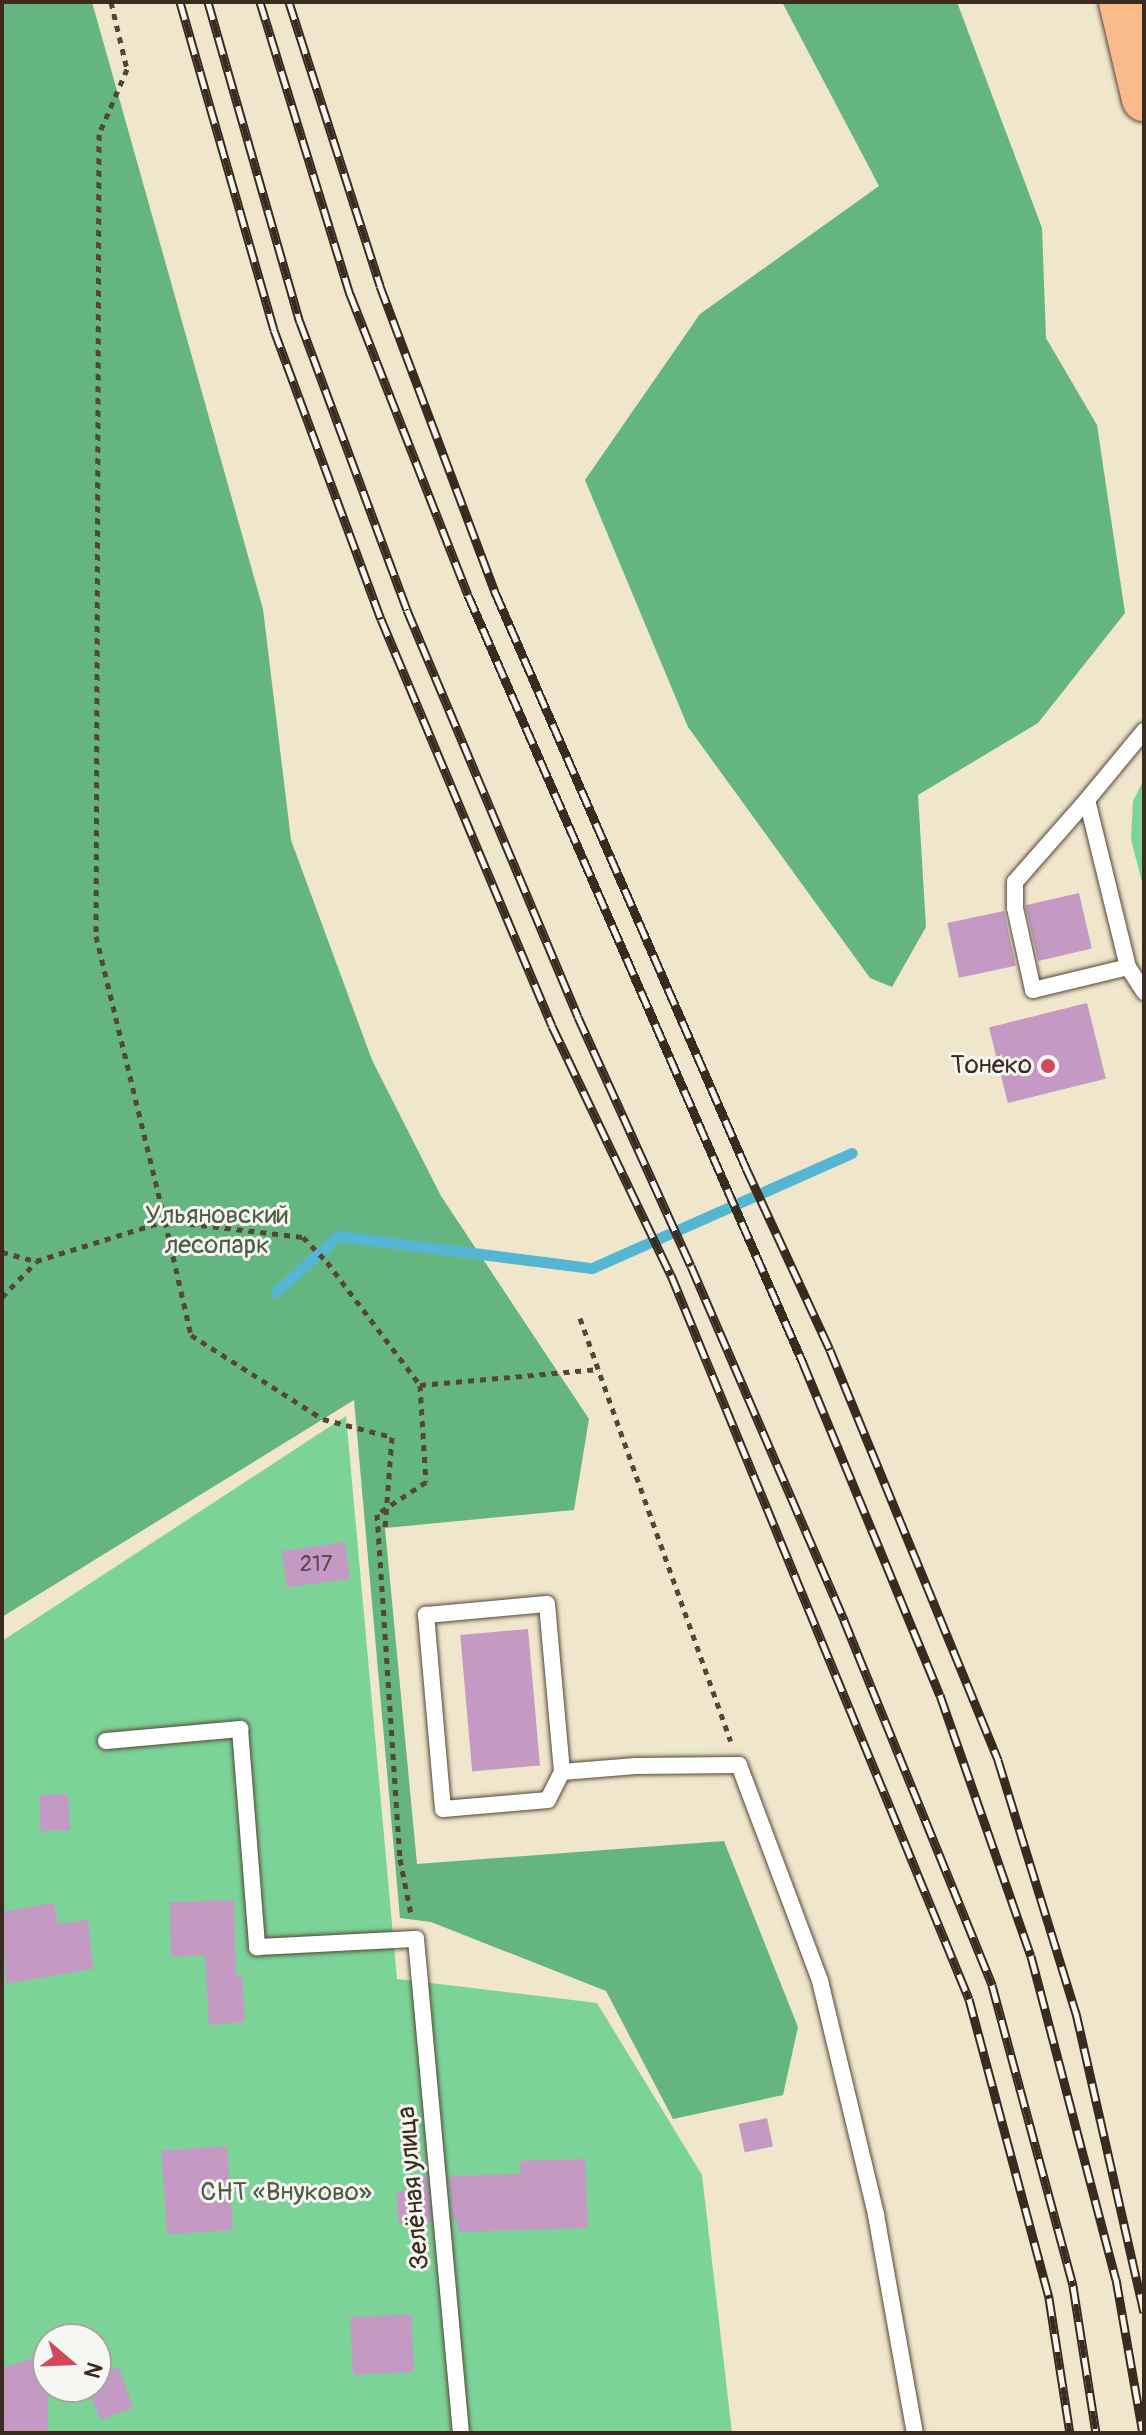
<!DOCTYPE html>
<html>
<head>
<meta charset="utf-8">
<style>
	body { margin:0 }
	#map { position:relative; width:1146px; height:2435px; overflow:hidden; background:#efe6cc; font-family:Pangolin,sans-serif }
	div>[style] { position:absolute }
	.green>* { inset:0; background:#7bd398 }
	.forest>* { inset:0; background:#64b580 }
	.stream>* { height:11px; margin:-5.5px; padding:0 5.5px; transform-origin:5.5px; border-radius:5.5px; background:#55b6d3 }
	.building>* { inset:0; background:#c49ac5; transform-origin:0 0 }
	.path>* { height:5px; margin-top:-2.5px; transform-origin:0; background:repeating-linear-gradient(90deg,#564638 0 6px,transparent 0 12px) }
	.roads { filter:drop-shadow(0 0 2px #564638) drop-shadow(0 0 2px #564638) }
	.lane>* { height:16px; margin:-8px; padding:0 8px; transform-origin:8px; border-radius:8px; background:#fff }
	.highway>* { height:44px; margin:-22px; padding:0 22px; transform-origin:22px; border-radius:22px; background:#fabb8c }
	.rail>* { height:9px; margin-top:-4.5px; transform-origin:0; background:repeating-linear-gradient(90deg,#f6f6f2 0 18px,#3b2a1e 0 36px); box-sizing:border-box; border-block:2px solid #3b2a1e }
	.dots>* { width:22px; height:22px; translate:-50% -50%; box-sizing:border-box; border:4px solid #f6f6f2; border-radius:50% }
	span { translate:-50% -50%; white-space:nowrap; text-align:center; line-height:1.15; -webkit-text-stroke:6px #f6f6f2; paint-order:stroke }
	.number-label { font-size:22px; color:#5d4648 }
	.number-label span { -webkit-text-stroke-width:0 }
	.poi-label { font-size:26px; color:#3b2a1e }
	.right { translate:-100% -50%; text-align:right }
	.park-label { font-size:26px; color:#4e5d43 }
	.street-label { font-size:26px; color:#3b2a1e }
	.frame { position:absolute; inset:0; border:4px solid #3b2a1e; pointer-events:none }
	.north { position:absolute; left:32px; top:2323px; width:80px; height:80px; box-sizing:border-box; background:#f6f6f2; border:2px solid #aba49d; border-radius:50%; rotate:109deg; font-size:22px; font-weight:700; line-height:32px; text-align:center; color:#3b2a1e }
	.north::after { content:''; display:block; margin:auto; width:28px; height:36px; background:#d1495b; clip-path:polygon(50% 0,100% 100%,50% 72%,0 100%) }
</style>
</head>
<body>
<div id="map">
	<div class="green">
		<i style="clip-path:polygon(1144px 779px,1144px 890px,1131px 839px,1133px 801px)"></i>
		<i style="clip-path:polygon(evenodd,346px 1416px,397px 1979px,597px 2003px,702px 2175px,732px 2433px,2px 2433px,2px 1641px,346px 1416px,48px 2339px,96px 2339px,96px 2387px,48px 2387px,48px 2339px)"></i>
	</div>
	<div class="forest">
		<i style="clip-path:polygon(2px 2px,92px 2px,263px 609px,291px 840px,372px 1060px,441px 1196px,589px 1419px,574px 1510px,385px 1528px,417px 1864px,724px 1841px,798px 2027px,783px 2095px,673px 2119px,606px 1991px,431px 1922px,400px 1918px,354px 1400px,2px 1617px)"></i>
		<i style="clip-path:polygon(782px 2px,957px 2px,1042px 228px,1046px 338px,1097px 425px,1125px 613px,1038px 723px,918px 795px,926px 927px,892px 987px,870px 978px,688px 727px,585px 480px,700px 314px,879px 186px)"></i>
	</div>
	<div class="stream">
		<i style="left:276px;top:1292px;width:84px;rotate:-42.1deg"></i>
		<i style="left:338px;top:1236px;width:256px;rotate:7.2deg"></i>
		<i style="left:592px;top:1268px;width:284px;rotate:-23.9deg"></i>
	</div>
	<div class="building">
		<i style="left:1079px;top:893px;width:57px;height:55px;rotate:77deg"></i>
		<i style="left:1004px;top:911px;width:56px;height:58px;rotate:78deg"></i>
		<i style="left:1087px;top:1003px;width:78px;height:101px;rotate:76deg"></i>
		<i style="left:345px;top:1542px;width:37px;height:64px;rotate:82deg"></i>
		<i style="left:528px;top:1629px;width:137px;height:68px;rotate:85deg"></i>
		<i style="left:68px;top:1794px;width:36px;height:29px;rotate:87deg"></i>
		<i style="clip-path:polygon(234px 1900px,236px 1976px,242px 1975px,245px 2022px,209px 2025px,205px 1955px,171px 1957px,170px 1902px)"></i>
		<i style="clip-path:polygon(54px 1903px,58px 1924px,88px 1920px,93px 1969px,6px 1984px,2px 1912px)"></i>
		<i style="left:767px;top:2118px;width:29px;height:29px;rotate:78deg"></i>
		<i style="left:227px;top:2146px;width:84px;height:66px;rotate:86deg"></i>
		<i style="clip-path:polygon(585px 2159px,588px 2228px,458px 2232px,458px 2220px,453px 2221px,449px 2176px,520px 2174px,520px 2161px)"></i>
		<i style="clip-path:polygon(404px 2177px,427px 2177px,431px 2222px,399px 2224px,396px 2193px,405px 2192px)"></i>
		<i style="left:411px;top:2314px;width:58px;height:61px;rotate:87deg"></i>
		<i style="clip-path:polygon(48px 2353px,48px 2433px,2px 2433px,2px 2368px)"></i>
		<i style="clip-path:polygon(119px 2367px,133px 2408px,100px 2420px,88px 2387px,96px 2387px,96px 2376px)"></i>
	</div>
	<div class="path">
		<i style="left:111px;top:2px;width:69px;rotate:76.6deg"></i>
		<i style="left:127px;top:69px;width:71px;rotate:113.3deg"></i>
		<i style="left:99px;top:134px;width:802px;rotate:90.21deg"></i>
		<i style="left:96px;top:936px;width:293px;rotate:76.4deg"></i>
		<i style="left:165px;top:1221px;width:139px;rotate:6.6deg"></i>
		<i style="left:303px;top:1237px;width:35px;rotate:46deg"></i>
		<i style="left:327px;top:1262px;width:154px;rotate:52.9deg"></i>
		<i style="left:420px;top:1385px;width:97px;rotate:86.5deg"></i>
		<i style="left:426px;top:1482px;width:59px;rotate:146.9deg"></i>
		<i style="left:377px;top:1514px;width:346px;rotate:86.2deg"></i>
		<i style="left:400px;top:1859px;width:56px;rotate:78.7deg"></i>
		<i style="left:2px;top:1252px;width:35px;rotate:15deg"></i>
		<i style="left:36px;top:1261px;width:135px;rotate:-17.2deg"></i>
		<i style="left:165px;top:1221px;width:117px;rotate:77.2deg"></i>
		<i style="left:191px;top:1335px;width:156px;rotate:32.5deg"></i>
		<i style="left:323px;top:1419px;width:71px;rotate:14.6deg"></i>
		<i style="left:392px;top:1437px;width:91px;rotate:94.4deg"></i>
		<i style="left:2px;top:1297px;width:49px;rotate:-45.8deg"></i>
		<i style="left:580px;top:1318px;width:449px;rotate:70.4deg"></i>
		<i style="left:420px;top:1385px;width:180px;rotate:-5.1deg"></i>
	</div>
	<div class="roads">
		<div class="lane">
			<i style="left:1144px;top:731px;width:89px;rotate:129.6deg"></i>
			<i style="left:1087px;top:800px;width:172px;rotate:76.2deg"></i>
			<i style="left:1128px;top:967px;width:30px;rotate:57deg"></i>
			<i style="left:1087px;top:800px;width:109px;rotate:131.3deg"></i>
			<i style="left:1015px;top:882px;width:26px;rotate:90deg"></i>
			<i style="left:1015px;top:908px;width:84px;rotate:77.6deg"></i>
			<i style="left:1033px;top:990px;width:98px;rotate:-13.6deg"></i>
			<i style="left:547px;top:1604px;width:169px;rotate:84.9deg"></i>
			<i style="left:562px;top:1772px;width:31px;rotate:117deg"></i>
			<i style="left:548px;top:1800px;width:105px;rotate:175.1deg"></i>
			<i style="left:443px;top:1809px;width:195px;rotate:-95deg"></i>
			<i style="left:426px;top:1615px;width:121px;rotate:-5.2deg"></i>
			<i style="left:106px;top:1741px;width:135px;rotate:-5.1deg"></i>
			<i style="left:240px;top:1729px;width:219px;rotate:85.5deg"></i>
			<i style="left:257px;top:1947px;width:159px;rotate:-2.9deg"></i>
			<i style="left:416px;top:1939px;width:496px;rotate:84.8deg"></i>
			<i style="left:562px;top:1772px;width:74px;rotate:-4.6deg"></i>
			<i style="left:636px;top:1766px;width:103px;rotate:-0.6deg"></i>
			<i style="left:739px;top:1765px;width:231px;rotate:69.4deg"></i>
			<i style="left:820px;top:1981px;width:241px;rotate:76.5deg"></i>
			<i style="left:876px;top:2215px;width:221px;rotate:79.9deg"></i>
		</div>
		<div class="highway">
			<i style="left:1121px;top:2px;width:100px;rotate:76.7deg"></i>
		</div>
	</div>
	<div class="rail">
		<i style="left:180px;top:2px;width:341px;rotate:74deg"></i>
		<i style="left:274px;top:330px;width:308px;rotate:69.7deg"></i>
		<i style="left:381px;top:619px;width:441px;rotate:67.2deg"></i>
		<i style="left:552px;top:1026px;width:276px;rotate:64.5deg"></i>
		<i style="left:671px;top:1275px;width:783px;rotate:67.63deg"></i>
		<i style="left:969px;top:1999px;width:310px;rotate:75deg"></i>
		<i style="left:1049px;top:2298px;width:137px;rotate:81.2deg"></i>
		<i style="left:208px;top:2px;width:333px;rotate:74deg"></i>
		<i style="left:300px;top:322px;width:307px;rotate:69.6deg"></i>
		<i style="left:407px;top:610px;width:441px;rotate:67.2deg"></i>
		<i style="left:578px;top:1017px;width:273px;rotate:65.6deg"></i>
		<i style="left:691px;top:1266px;width:386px;rotate:66.6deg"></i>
		<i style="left:844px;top:1620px;width:394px;rotate:67.9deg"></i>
		<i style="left:992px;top:1985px;width:312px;rotate:74.9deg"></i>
		<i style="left:1073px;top:2286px;width:149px;rotate:81.1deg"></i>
		<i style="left:260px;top:2px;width:306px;rotate:72.9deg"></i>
		<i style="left:350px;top:294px;width:323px;rotate:68.6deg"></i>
		<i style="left:468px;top:595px;width:838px;rotate:66.43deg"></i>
		<i style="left:803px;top:1363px;width:359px;rotate:67.6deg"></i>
		<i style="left:940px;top:1695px;width:276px;rotate:70.8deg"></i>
		<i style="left:1031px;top:1956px;width:334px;rotate:75.3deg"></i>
		<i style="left:1116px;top:2279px;width:156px;rotate:80.1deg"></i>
		<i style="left:289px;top:2px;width:298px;rotate:72.2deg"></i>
		<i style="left:380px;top:286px;width:327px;rotate:69.4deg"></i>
		<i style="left:495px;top:592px;width:628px;rotate:66.45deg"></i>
		<i style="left:746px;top:1168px;width:200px;rotate:65.2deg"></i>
		<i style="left:830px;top:1350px;width:443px;rotate:67.7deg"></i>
		<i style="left:998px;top:1760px;width:265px;rotate:72.9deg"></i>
		<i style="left:1076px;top:2013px;width:307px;rotate:77.2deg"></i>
	</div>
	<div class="dots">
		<i style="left:1048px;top:1066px;background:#d1495b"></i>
	</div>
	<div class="number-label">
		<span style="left:316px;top:1565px">217</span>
	</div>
	<div class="poi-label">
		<span class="right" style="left:1032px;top:1066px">Тонеко</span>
	</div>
	<div class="park-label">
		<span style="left:217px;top:1231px">Ульяновский<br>лесопарк</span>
		<span style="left:286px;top:2193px">СНТ «Внуково»</span>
	</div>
	<div class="street-label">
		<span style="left:414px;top:2188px;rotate:-95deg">Зелёная улица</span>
	</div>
	<div class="frame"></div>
	<div class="north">N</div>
</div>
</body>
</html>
